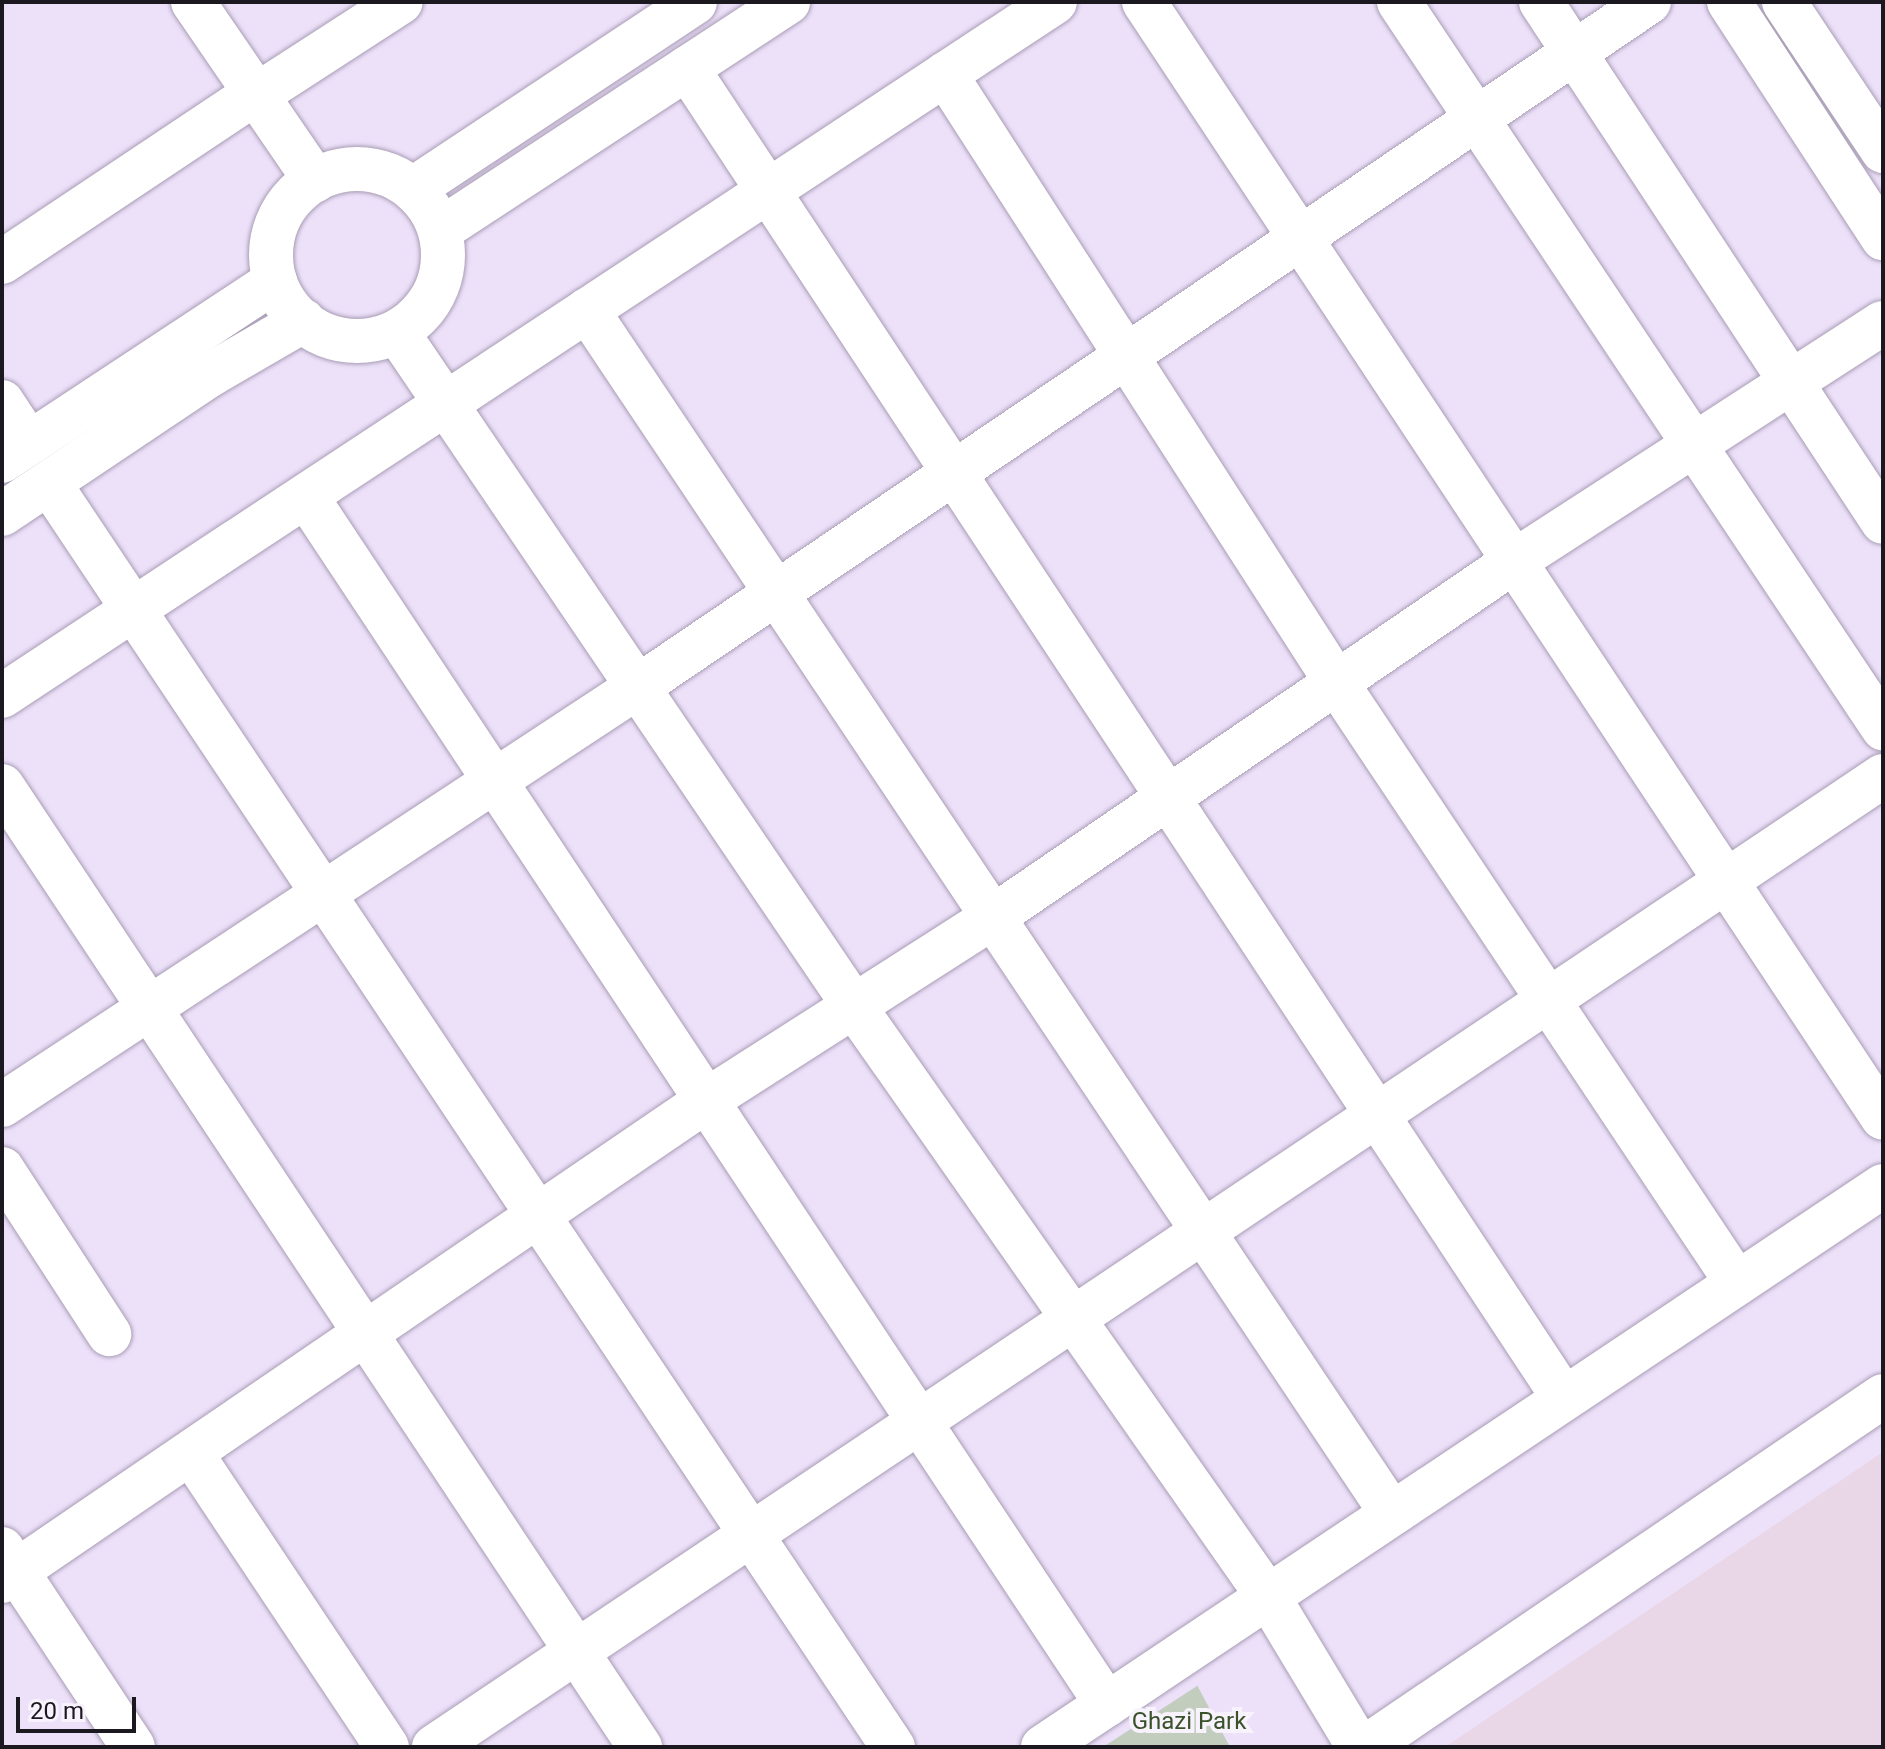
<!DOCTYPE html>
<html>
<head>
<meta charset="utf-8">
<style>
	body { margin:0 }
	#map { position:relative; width:1885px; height:1749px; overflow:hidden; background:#ede1fa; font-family:Roboto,sans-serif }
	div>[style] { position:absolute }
	.education>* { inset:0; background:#e9d6e7 }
	.green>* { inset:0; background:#c2cdbd }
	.roads { filter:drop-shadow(0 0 2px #a99db5) drop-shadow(0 0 2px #a99db5) }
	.minor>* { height:44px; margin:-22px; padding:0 22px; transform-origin:22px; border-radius:22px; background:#fff }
	.minor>.ring { margin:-22px; padding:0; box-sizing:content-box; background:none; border:44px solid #fff; border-radius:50% }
	span { translate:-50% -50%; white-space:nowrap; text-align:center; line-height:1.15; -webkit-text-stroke:8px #f7f2fc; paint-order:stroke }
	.park-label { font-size:24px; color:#39522a }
	.frame { position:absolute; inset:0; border:4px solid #1c1820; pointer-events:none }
	.scale { position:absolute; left:16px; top:1697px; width:120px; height:36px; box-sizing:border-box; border:4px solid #1c1820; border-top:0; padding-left:10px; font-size:24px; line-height:28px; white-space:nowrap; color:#1c1820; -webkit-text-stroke:6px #f7f2fc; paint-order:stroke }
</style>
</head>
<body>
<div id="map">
	<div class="education">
		<i style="clip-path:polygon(1883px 1452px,1883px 1747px,1445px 1747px)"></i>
	</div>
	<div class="green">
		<i style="clip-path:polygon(1197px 1685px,1230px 1747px,1103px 1747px,1197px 1686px)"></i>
	</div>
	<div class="roads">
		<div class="minor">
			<i style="left:193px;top:2px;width:216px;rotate:55.6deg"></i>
			<i style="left:1144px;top:2px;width:1338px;rotate:56.49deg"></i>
			<i style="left:1399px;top:2px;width:873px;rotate:56.31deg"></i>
			<i style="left:1541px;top:2px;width:622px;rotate:56.67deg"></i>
			<i style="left:1729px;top:2px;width:282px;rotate:56.9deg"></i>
			<i style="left:1784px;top:2px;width:179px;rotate:56.4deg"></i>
			<i style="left:687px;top:68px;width:1592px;rotate:56.61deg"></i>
			<i style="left:945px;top:74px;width:726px;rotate:57.25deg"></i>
			<i style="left:1338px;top:685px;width:719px;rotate:56.29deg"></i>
			<i style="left:257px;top:95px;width:171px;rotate:-32.9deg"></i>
			<i class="ring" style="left:271px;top:169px;width:128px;height:128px"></i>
			<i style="left:413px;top:189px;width:338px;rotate:-33.5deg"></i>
			<i style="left:440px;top:230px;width:416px;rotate:-33.2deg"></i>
			<i style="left:2px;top:262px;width:304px;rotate:-33.7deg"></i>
			<i style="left:587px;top:310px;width:1445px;rotate:56.23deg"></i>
			<i style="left:397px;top:332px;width:814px;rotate:55.86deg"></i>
			<i style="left:854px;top:1006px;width:723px;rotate:54.97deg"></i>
			<i style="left:1269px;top:1598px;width:174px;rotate:58.9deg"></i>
			<i style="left:2px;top:402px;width:49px;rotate:56.6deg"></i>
			<i style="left:2px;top:461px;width:327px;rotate:-33.4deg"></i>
			<i style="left:49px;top:483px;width:1520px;rotate:56.27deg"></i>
			<i style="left:306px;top:496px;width:1450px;rotate:56.47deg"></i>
			<i style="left:2px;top:514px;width:248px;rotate:-33.8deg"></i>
			<i style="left:208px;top:376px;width:110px;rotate:-30.1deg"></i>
			<i style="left:2px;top:696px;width:1261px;rotate:-33.39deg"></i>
			<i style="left:2px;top:786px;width:1154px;rotate:56.42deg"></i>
			<i style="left:2px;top:1105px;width:762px;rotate:-33.34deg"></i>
			<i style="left:639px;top:686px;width:1220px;rotate:-34.11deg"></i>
			<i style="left:2px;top:1169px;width:197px;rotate:57deg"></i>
			<i style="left:191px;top:1453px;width:353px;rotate:56.3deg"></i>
			<i style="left:2px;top:1549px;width:237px;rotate:56.5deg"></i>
			<i style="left:2px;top:1581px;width:853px;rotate:-34.3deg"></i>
			<i style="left:707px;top:1100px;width:340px;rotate:-32.6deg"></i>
			<i style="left:993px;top:917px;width:630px;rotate:-34.32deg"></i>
			<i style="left:1513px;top:562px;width:440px;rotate:-32.9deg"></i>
			<i style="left:434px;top:1747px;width:1744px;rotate:-33.83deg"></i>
			<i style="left:1043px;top:1747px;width:1010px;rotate:-33.74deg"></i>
			<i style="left:1366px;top:1747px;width:625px;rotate:-34.17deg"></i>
		</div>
	</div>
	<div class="park-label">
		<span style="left:1189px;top:1722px">Ghazi Park</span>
	</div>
	<div class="frame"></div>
	<div class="scale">20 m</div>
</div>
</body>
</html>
